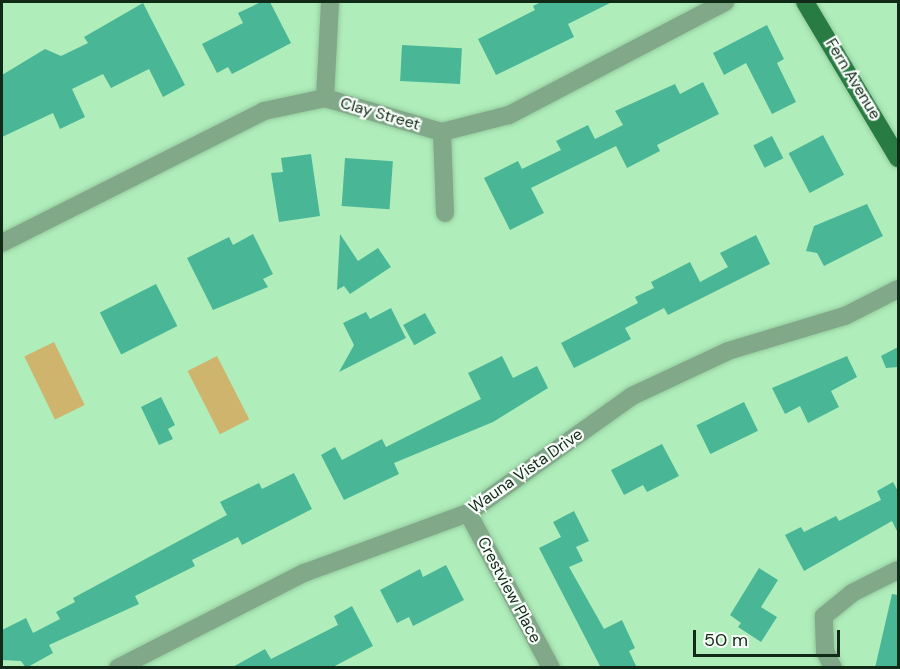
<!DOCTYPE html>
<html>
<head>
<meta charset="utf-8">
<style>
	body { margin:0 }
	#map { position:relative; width:900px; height:669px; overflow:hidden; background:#afedbb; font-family:"DM Sans",sans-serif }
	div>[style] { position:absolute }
	.green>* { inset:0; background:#ceb46d; transform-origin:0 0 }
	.building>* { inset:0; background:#49b796; transform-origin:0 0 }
	.roads { filter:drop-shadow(0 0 2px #93ca9d) drop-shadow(0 0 2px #93ca9d) }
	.minor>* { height:18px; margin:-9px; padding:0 9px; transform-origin:9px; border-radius:9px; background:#81a888 }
	.major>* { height:18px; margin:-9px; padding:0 9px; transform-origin:9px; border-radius:9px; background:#287b42 }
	span { translate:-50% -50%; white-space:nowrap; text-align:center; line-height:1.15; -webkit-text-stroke:4.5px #f8fef9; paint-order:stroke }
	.street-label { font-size:16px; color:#112917 }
	.frame { position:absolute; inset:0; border:3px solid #112917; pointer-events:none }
	.scale { position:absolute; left:693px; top:630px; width:147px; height:27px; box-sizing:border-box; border:3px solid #112917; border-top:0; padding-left:8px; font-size:18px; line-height:21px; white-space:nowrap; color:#112917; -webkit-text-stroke:4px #f8fef9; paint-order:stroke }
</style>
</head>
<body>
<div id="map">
	<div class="green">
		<i style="left:54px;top:342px;width:70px;height:33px;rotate:64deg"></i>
		<i style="left:217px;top:356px;width:71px;height:33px;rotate:63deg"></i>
	</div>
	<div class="building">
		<i style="clip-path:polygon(261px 2px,270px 2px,291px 43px,232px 74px,228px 67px,217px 73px,202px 44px,243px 23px,238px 13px)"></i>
		<i style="clip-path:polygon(541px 2px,612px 2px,568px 24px,574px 37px,496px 75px,478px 39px,535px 10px,533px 6px)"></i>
		<i style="clip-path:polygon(143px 3px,185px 85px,163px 97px,149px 69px,111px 88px,103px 74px,72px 89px,85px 117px,60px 129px,53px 113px,2px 137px,2px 75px,45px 49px,61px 56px,88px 43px,84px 37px)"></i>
		<i style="clip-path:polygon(767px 25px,784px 59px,777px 63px,796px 102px,772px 114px,746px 63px,724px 75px,713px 53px)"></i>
		<i style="left:402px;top:45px;width:60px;height:36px;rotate:3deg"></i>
		<i style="clip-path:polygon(703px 82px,719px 114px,657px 145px,660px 151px,627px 168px,616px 146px,531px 188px,544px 213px,510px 230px,484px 178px,518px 161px,522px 169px,561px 150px,556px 141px,588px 125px,595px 139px,623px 125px,615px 111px,675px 84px,680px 94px)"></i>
		<i style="left:823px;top:135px;width:45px;height:39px;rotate:62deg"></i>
		<i style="left:772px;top:136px;width:25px;height:21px;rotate:63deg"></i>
		<i style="clip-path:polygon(311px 154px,320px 216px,279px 222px,271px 173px,283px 172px,281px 158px)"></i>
		<i style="left:345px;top:158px;width:48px;height:48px;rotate:4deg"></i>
		<i style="clip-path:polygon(867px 204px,883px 236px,824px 266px,817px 253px,806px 251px,814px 226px)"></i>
		<i style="clip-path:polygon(253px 234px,273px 274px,263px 279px,268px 287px,213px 310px,187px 258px,229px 237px,233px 245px)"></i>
		<i style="clip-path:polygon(340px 234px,358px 261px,378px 248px,391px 267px,350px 294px,344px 286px,337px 290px)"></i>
		<i style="clip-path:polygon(756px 235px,770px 264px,668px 315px,664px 308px,625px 328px,631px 339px,574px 368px,561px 343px,638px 303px,635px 297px,654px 288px,651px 282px,690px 262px,700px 282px,728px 267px,720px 253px)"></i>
		<i style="left:156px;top:284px;width:47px;height:63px;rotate:63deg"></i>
		<i style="clip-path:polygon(391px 308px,406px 338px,339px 372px,354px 345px,343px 323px,366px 312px,370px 319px)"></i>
		<i style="left:425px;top:313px;width:23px;height:25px;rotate:61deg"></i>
		<i style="clip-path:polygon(898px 347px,898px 367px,886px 368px,881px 356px)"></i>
		<i style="clip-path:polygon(502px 356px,513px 378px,537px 366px,548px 388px,493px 422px,394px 463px,399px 474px,344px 500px,321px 455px,335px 447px,342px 460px,382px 439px,386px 447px,481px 399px,468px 373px)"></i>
		<i style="clip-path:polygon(847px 356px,857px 377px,831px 391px,839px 407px,808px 423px,800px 406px,785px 414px,772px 388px)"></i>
		<i style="clip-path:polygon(161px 397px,175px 425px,168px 429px,173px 439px,159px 445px,141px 407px)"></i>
		<i style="left:744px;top:402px;width:32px;height:53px;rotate:64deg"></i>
		<i style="clip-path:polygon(662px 444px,679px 476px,647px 492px,643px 485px,624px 495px,611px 470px)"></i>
		<i style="clip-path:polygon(294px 473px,312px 509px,242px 545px,238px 537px,192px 560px,195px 566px,135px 596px,139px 604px,49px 645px,53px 653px,26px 668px,21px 661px,2px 660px,2px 630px,26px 618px,33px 633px,60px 619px,56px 612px,75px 602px,73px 598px,227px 515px,220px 502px,259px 483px,262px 489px)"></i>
		<i style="clip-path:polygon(893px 482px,898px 491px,898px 533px,892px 521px,804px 571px,785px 535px,801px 527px,804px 532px,836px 516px,839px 521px,881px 500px,877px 491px)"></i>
		<i style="clip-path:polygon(574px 511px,589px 541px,576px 547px,583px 561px,569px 567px,604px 629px,622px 620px,635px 648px,629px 651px,637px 668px,601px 668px,539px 548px,561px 537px,553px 522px)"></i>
		<i style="clip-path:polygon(446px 565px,464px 600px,413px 626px,409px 617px,397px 623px,380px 590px,420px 569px,423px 577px)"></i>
		<i style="clip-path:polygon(759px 568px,778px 580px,761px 607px,777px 617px,761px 642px,738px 627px,741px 623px,730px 615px)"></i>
		<i style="clip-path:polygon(892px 594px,898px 595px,898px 668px,875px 668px)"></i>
		<i style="clip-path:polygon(352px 606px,373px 646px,331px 668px,231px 668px,265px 649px,271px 659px,338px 625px,334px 616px)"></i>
	</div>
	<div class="roads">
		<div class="minor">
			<i style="left:325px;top:98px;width:96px;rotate:-87deg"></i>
			<i style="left:442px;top:132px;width:81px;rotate:87.9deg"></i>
			<i style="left:2px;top:243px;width:293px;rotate:-26.7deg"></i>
			<i style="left:264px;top:111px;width:62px;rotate:-12deg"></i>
			<i style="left:325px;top:98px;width:122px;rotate:16.2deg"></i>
			<i style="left:442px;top:132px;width:69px;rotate:-14.2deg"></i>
			<i style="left:509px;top:115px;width:244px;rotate:-27.6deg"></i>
			<i style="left:468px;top:513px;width:176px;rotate:61.8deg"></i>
			<i style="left:118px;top:668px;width:209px;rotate:-27.1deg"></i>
			<i style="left:304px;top:573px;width:175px;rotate:-20.1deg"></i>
			<i style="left:468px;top:513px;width:201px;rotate:-35.5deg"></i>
			<i style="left:632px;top:396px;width:106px;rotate:-25.1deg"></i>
			<i style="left:728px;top:351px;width:122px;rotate:-16.7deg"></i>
			<i style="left:845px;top:316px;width:59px;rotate:-27deg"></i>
			<i style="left:833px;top:668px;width:19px;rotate:-115deg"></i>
			<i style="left:825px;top:651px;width:35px;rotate:-92deg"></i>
			<i style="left:824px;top:616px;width:36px;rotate:-39deg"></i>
			<i style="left:852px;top:593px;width:51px;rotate:-26.6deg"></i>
		</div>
		<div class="major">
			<i style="left:805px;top:2px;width:182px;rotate:59.2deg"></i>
		</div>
	</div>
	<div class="street-label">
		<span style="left:853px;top:79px;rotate:59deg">Fern Avenue</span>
		<span style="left:380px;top:114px;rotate:16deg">Clay Street</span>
		<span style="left:526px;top:471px;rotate:-35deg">Wauna Vista Drive</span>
		<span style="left:509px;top:590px;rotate:62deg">Crestview Place</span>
	</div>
	<div class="frame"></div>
	<div class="scale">50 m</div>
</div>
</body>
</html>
